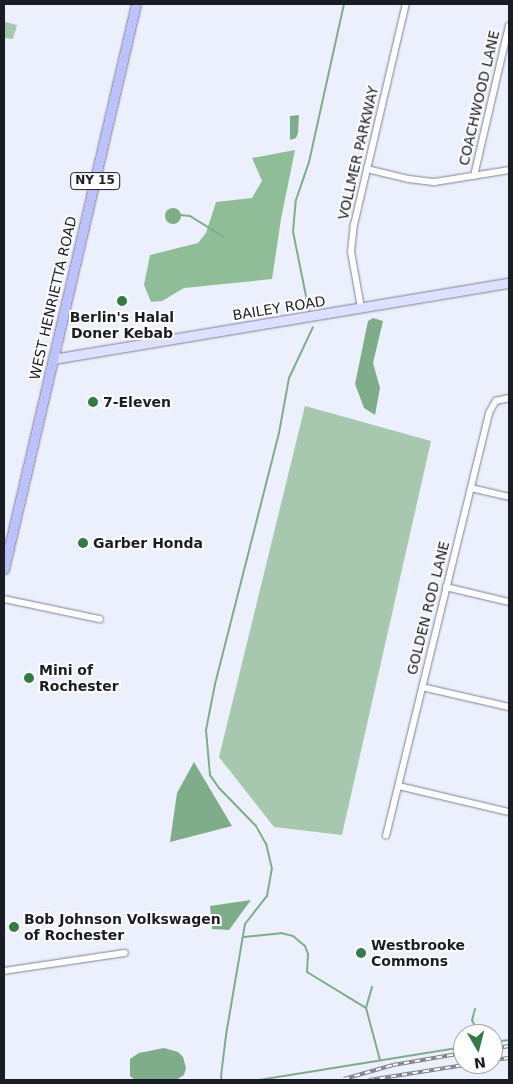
<!DOCTYPE html>
<html>
<head>
<meta charset="utf-8">
<style>
	body { margin:0 }
	#map { position:relative; width:513px; height:1084px; overflow:hidden; background:#eceffc; font-family:"DejaVu Sans",sans-serif }
	div>[style] { position:absolute }
	.green>* { inset:0; background:#a7c8ae }
	.forest>* { inset:0; background:#8fbd98 }
	.water>* { inset:0; background:#80ad89 }
	.round { border-radius:50% }
	.stream>* { height:2px; margin:-1px; padding:0 1px; transform-origin:1px; border-radius:1px; background:#80ad89 }
	.roads { filter:drop-shadow(0 0 1px #7e8194) drop-shadow(0 0 1px #7e8194) }
	.street>* { height:5.5px; margin:-2.75px; padding:0 2.75px; transform-origin:2.75px; border-radius:2.75px; background:#fff }
	.secondary>* { height:9px; margin:-4.5px; padding:0 4.5px; transform-origin:4.5px; border-radius:4.5px; background:#dee1fe }
	.primary>* { height:9px; margin:-4.5px; padding:0 4.5px; transform-origin:4.5px; border-radius:4.5px; background:#bdc2fe }
	.rail>* { height:4px; margin-top:-2px; transform-origin:0; background:repeating-linear-gradient(90deg,#fdfdfd 0 5.5px,#7d7f89 0 11px); box-sizing:border-box; border-block:1px solid #7d7f89 }
	.dots>* { width:14px; height:14px; translate:-50% -50%; box-sizing:border-box; border:2px solid #fdfdfd; border-radius:50% }
	span { translate:-50% -50%; white-space:nowrap; text-align:center; line-height:1.15; -webkit-text-stroke:4px #fdfdfd; paint-order:stroke }
	.shield-label span { padding:1px 4px; background:#fdfdfd; border:1px solid; border-radius:4px; -webkit-text-stroke-width:0 }
	.shield-label { font-size:12px; color:#1b1d24; font-weight:700 }
	.street-label { font-size:14px; color:#1b1d24 }
	.poi-label { font-size:14px; color:#1b1d24; font-weight:700 }
	.left { translate:0 -50%; text-align:left }
	.frame { position:absolute; inset:0; border:5px solid #1b1d24; pointer-events:none }
	.north { position:absolute; left:453px; top:1024px; width:50px; height:50px; box-sizing:border-box; background:#fdfdfd; border:1px solid #a3a3a6; border-radius:50%; rotate:172deg; font-size:14px; font-weight:700; line-height:20px; text-align:center; color:#1b1d24 }
	.north::after { content:''; display:block; margin:auto; width:18px; height:22px; background:#327a47; clip-path:polygon(50% 0,100% 100%,50% 72%,0 100%) }
</style>
</head>
<body>
<div id="map">
	<div class="green">
		<i style="clip-path:polygon(5px 22px,17px 25px,13px 39px,4px 38px)"></i>
		<i style="clip-path:polygon(305px 406px,431px 441px,342px 835px,274px 827px,219px 757px)"></i>
	</div>
	<div class="forest">
		<i style="clip-path:polygon(295px 150px,281px 219px,272px 279px,184px 288px,162px 301px,151px 302px,144px 285px,150px 255px,198px 243px,206px 233px,216px 202px,252px 198px,262px 181px,252px 158px)"></i>
	</div>
	<div class="water">
		<i style="clip-path:polygon(299px 115px,298px 133px,296px 138px,290px 140px,290px 116px)"></i>
		<i class="round" style="left:165px;top:208px;width:16px;height:16px"></i>
		<i style="clip-path:polygon(373px 318px,383px 321px,373px 363px,380px 388px,375px 415px,364px 408px,355px 384px,368px 321px)"></i>
		<i style="clip-path:polygon(194px 762px,232px 826px,170px 842px,177px 793px)"></i>
		<i style="clip-path:polygon(251px 900px,229px 930px,212px 929px,210px 906px)"></i>
		<i style="clip-path:polygon(164px 1048px,178px 1052px,183px 1057px,186px 1068px,184px 1075px,176px 1080px,135px 1080px,130px 1076px,130px 1059px,139px 1053px)"></i>
	</div>
	<div class="stream">
		<i style="left:180px;top:215px;width:10px;rotate:6deg"></i>
		<i style="left:190px;top:216px;width:39px;rotate:32deg"></i>
		<i style="left:309px;top:311px;width:81px;rotate:-101.4deg"></i>
		<i style="left:293px;top:232px;width:32px;rotate:-85deg"></i>
		<i style="left:296px;top:200px;width:40px;rotate:-71.1deg"></i>
		<i style="left:309px;top:162px;width:162px;rotate:-77.5deg"></i>
		<i style="left:244px;top:937px;width:37px;rotate:-6deg"></i>
		<i style="left:281px;top:933px;width:12px;rotate:14deg"></i>
		<i style="left:293px;top:936px;width:16px;rotate:40deg"></i>
		<i style="left:305px;top:946px;width:9px;rotate:69deg"></i>
		<i style="left:308px;top:954px;width:18px;rotate:93deg"></i>
		<i style="left:307px;top:972px;width:69px;rotate:31.4deg"></i>
		<i style="left:366px;top:1008px;width:54px;rotate:74.9deg"></i>
		<i style="left:366px;top:1008px;width:22px;rotate:-74deg"></i>
		<i style="left:475px;top:1009px;width:11px;rotate:105deg"></i>
		<i style="left:472px;top:1020px;width:16px;rotate:63deg"></i>
		<i style="left:493px;top:1042px;width:16px;rotate:-7deg"></i>
		<i style="left:222px;top:1080px;width:4px;rotate:-104deg"></i>
		<i style="left:221px;top:1076px;width:41px;rotate:-83deg"></i>
		<i style="left:226px;top:1035px;width:113px;rotate:-80.3deg"></i>
		<i style="left:245px;top:924px;width:36px;rotate:-52deg"></i>
		<i style="left:267px;top:896px;width:27px;rotate:-80deg"></i>
		<i style="left:272px;top:869px;width:26px;rotate:-103deg"></i>
		<i style="left:266px;top:844px;width:21px;rotate:-119deg"></i>
		<i style="left:256px;top:826px;width:53px;rotate:-134.2deg"></i>
		<i style="left:219px;top:788px;width:16px;rotate:-125deg"></i>
		<i style="left:210px;top:775px;width:45px;rotate:-95.1deg"></i>
		<i style="left:206px;top:730px;width:47px;rotate:-78.9deg"></i>
		<i style="left:215px;top:684px;width:259px;rotate:-75.7deg"></i>
		<i style="left:279px;top:433px;width:56px;rotate:-79.7deg"></i>
		<i style="left:289px;top:378px;width:56px;rotate:-64.8deg"></i>
		<i style="left:259px;top:1080px;width:207px;rotate:-9.2deg"></i>
	</div>
	<div class="roads">
		<div class="street">
			<i style="left:367px;top:169px;width:43px;rotate:13.4deg"></i>
			<i style="left:409px;top:179px;width:26px;rotate:7deg"></i>
			<i style="left:435px;top:182px;width:75px;rotate:-9.2deg"></i>
			<i style="left:474px;top:176px;width:154px;rotate:-76.9deg"></i>
			<i style="left:361px;top:308px;width:57px;rotate:-100.1deg"></i>
			<i style="left:351px;top:252px;width:27px;rotate:-84deg"></i>
			<i style="left:354px;top:225px;width:227px;rotate:-76.8deg"></i>
			<i style="left:471px;top:488px;width:39px;rotate:13deg"></i>
			<i style="left:446px;top:587px;width:65px;rotate:13.4deg"></i>
			<i style="left:4px;top:599px;width:98px;rotate:11.8deg"></i>
			<i style="left:422px;top:687px;width:89px;rotate:12.9deg"></i>
			<i style="left:399px;top:786px;width:113px;rotate:13.3deg"></i>
			<i style="left:386px;top:836px;width:435px;rotate:-76.3deg"></i>
			<i style="left:489px;top:413px;width:14px;rotate:-60deg"></i>
			<i style="left:496px;top:401px;width:13px;rotate:-13deg"></i>
			<i style="left:4px;top:971px;width:122px;rotate:-8.5deg"></i>
		</div>
		<div class="secondary">
			<i style="left:53px;top:359px;width:462px;rotate:-9.5deg"></i>
		</div>
		<div class="primary">
			<i style="left:4px;top:569px;width:580px;rotate:-76.85deg"></i>
		</div>
	</div>
	<div class="rail">
		<i style="left:493px;top:1049px;width:16px;rotate:-11deg"></i>
		<i style="left:493px;top:1060px;width:16px;rotate:-7deg"></i>
		<i style="left:344px;top:1079px;width:51px;rotate:-15.9deg"></i>
		<i style="left:393px;top:1065px;width:71px;rotate:-9.7deg"></i>
		<i style="left:369px;top:1080px;width:103px;rotate:-8.9deg"></i>
	</div>
	<div class="dots">
		<i style="left:122px;top:301px;background:#327a47"></i>
		<i style="left:93px;top:402px;background:#327a47"></i>
		<i style="left:83px;top:543px;background:#327a47"></i>
		<i style="left:29px;top:678px;background:#327a47"></i>
		<i style="left:14px;top:927px;background:#327a47"></i>
		<i style="left:361px;top:953px;background:#327a47"></i>
	</div>
	<div class="shield-label">
		<span style="left:95px;top:181px">NY 15</span>
	</div>
	<div class="street-label">
		<span style="left:479px;top:98px;rotate:-77deg">COACHWOOD LANE</span>
		<span style="left:358px;top:153px;rotate:-77deg">VOLLMER PARKWAY</span>
		<span style="left:53px;top:298px;rotate:-77deg">WEST HENRIETTA ROAD</span>
		<span style="left:279px;top:308px;rotate:-9deg">BAILEY ROAD</span>
		<span style="left:428px;top:608px;rotate:-76deg">GOLDEN ROD LANE</span>
	</div>
	<div class="poi-label">
		<span style="left:122px;top:325px">Berlin's Halal<br>Doner Kebab</span>
		<span class="left" style="left:103px;top:402px">7-Eleven</span>
		<span class="left" style="left:93px;top:543px">Garber Honda</span>
		<span class="left" style="left:39px;top:678px">Mini of<br>Rochester</span>
		<span class="left" style="left:24px;top:927px">Bob Johnson Volkswagen<br>of Rochester</span>
		<span class="left" style="left:371px;top:953px">Westbrooke<br>Commons</span>
	</div>
	<div class="frame"></div>
	<div class="north">N</div>
</div>
</body>
</html>
